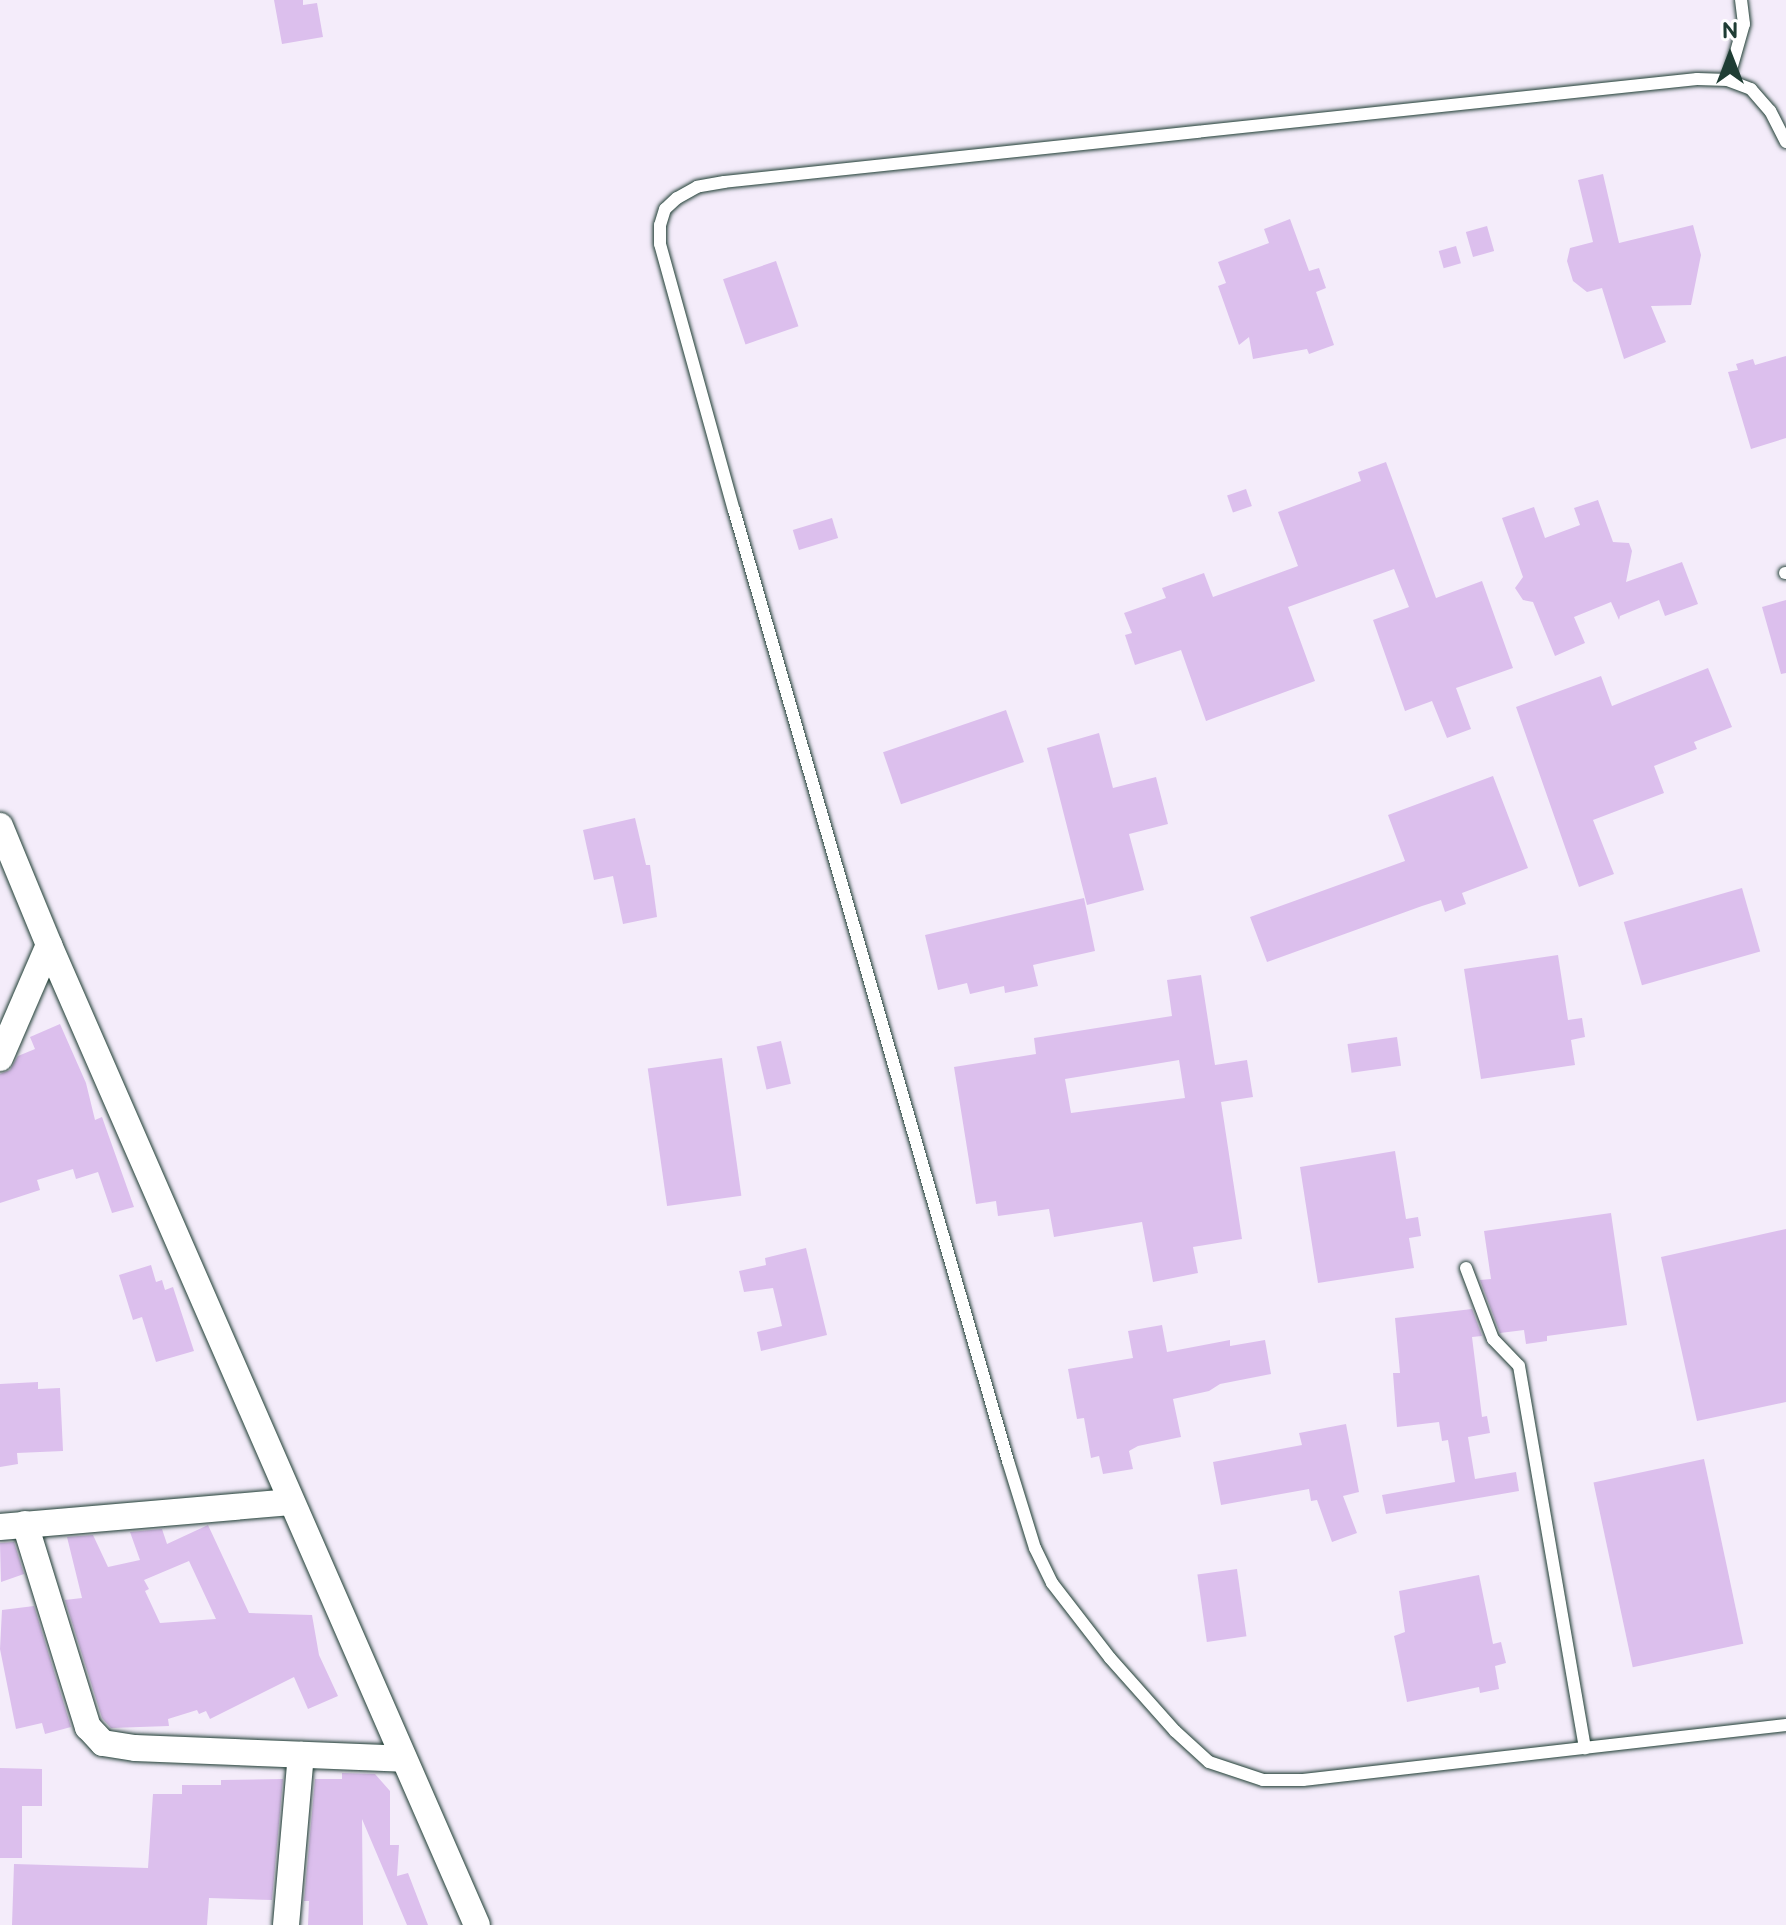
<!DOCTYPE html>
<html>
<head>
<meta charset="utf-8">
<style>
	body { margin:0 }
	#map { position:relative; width:1786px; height:1925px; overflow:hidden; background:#f4ecfa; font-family:"Balsamiq Sans",sans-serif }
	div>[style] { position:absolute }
	.building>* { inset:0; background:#dcbfed; transform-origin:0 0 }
	.roads { filter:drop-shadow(0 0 2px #1f3d34) drop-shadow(0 0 2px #1f3d34) }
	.service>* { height:12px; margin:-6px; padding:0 6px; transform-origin:6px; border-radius:6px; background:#fff }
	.minor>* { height:26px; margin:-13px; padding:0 13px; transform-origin:13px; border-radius:13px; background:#fff }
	span { translate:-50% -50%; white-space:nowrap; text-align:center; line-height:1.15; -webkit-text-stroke:8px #fff; paint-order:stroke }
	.north { position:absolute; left:1690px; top:16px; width:80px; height:80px; -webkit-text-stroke:6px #fff; paint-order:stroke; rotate:0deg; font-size:22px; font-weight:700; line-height:32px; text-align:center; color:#1f3d34 }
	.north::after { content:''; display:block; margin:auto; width:28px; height:36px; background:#1f3d34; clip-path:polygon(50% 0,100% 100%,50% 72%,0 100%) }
</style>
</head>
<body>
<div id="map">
	<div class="building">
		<i style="clip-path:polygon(274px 0,303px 0,303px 5px,317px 3px,323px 37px,282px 44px)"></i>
		<i style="clip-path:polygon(1603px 174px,1619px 243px,1693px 225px,1701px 255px,1691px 305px,1651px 306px,1666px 342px,1624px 359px,1602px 288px,1587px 292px,1573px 281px,1567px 261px,1570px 248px,1593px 242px,1578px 180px)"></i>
		<i style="clip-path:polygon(1290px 219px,1309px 271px,1319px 268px,1326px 288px,1316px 292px,1334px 345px,1309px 354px,1307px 349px,1253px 359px,1249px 337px,1239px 345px,1218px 286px,1226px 283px,1218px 262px,1269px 243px,1264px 229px)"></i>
		<i style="left:1487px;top:226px;width:26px;height:22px;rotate:74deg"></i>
		<i style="left:1456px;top:246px;width:18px;height:18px;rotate:74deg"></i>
		<i style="left:776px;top:261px;width:69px;height:56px;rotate:71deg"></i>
		<i style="clip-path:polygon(1786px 356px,1786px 438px,1751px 449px,1728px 372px,1738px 370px,1736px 364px,1753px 359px,1755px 365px)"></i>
		<i style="clip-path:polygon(1386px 462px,1436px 598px,1482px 581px,1513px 668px,1456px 688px,1471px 729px,1447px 738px,1432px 701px,1405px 711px,1373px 620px,1409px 607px,1394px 569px,1288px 607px,1315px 681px,1206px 721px,1181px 650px,1135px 665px,1125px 635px,1132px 633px,1124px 613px,1166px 598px,1162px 588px,1204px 573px,1213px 597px,1298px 566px,1278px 512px,1361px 481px,1358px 472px)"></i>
		<i style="left:1246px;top:489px;width:18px;height:20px;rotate:71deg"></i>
		<i style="clip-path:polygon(1598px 500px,1613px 542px,1629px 543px,1632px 551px,1626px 582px,1682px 562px,1698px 604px,1665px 616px,1659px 600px,1620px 616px,1619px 620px,1611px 602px,1574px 617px,1585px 643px,1555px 656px,1533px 602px,1523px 600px,1515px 588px,1523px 577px,1502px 518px,1534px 507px,1545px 538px,1580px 525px,1574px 508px)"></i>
		<i style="left:832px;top:518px;width:21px;height:41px;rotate:73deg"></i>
		<i style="clip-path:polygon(1786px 600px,1786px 673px,1781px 674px,1762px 607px)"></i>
		<i style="clip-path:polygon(1708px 668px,1732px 727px,1694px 742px,1697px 749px,1654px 766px,1664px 793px,1593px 820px,1614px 874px,1579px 887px,1516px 707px,1601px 676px,1612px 706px)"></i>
		<i style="left:1006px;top:710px;width:55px;height:130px;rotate:71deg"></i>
		<i style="clip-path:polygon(1099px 733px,1113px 788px,1156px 777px,1168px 824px,1129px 834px,1144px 890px,1087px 905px,1047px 748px)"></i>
		<i style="clip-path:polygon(1493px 776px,1528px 868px,1462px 893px,1466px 904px,1445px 912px,1441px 900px,1422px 906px,1267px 962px,1250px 917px,1405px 861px,1388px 815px)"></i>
		<i style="clip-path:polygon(635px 818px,646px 865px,650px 865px,657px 917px,623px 924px,613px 876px,594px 880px,583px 830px)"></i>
		<i style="left:1742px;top:888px;width:66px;height:123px;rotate:74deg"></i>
		<i style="clip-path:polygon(1084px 898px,1095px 951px,1033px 965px,1038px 986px,1005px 993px,1004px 986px,970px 994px,967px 983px,938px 990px,925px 935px)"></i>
		<i style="clip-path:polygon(1558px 955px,1568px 1020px,1582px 1018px,1585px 1037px,1571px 1040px,1575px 1065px,1481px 1079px,1464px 969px)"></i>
		<i style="clip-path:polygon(evenodd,1201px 975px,1215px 1065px,1247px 1060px,1253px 1097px,1221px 1102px,1242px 1239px,1193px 1247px,1198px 1273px,1153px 1282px,1142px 1222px,1054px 1237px,1049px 1209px,998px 1216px,996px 1201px,976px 1204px,954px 1067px,1036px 1054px,1034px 1038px,1172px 1016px,1167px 980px,1201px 975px,1179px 1060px,1185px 1098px,1071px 1113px,1065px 1079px,1179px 1060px)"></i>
		<i style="clip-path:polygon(60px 1024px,86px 1083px,95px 1120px,102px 1117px,134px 1207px,112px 1213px,98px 1172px,76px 1179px,73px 1169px,37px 1180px,40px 1190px,0 1203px,0 1074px,10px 1070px,18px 1056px,35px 1049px,30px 1037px)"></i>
		<i style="left:1397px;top:1037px;width:29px;height:50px;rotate:82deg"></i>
		<i style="left:781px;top:1041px;width:44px;height:25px;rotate:77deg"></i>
		<i style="left:722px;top:1058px;width:139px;height:75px;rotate:82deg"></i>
		<i style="clip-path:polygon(1395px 1151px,1406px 1219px,1418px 1217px,1421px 1236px,1409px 1238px,1414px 1268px,1318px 1283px,1300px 1167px)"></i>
		<i style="clip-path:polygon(1611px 1213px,1627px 1325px,1547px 1336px,1547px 1341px,1526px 1344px,1524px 1330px,1500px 1333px,1480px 1280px,1491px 1279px,1484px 1231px)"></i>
		<i style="clip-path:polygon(1786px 1229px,1786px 1402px,1697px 1421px,1661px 1257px)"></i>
		<i style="clip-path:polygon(806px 1248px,827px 1335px,761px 1351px,757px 1332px,782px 1326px,773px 1288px,744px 1292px,739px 1271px,766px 1265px,765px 1258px)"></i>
		<i style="clip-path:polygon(151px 1265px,156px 1282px,162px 1280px,165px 1290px,173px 1287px,194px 1351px,156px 1362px,142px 1317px,133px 1320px,119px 1275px)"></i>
		<i style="clip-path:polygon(1472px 1309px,1482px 1336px,1472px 1337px,1482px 1417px,1487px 1416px,1490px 1433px,1468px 1437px,1475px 1479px,1516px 1472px,1519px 1491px,1386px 1514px,1382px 1495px,1455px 1482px,1448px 1440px,1442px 1441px,1439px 1422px,1397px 1427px,1393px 1373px,1400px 1373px,1395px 1318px)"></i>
		<i style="clip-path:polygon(1162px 1325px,1167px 1352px,1230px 1340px,1230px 1346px,1265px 1340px,1271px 1374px,1220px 1384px,1209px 1391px,1173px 1399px,1181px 1437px,1138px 1446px,1129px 1451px,1133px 1469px,1103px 1474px,1099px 1456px,1091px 1458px,1084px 1418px,1077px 1419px,1068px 1369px,1133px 1358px,1128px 1331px)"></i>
		<i style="clip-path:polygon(38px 1382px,38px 1389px,60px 1388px,63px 1451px,17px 1453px,18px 1464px,0 1467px,0 1384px)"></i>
		<i style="clip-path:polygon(1346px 1424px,1359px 1492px,1343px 1496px,1357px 1533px,1332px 1542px,1317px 1500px,1311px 1501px,1309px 1489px,1221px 1505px,1213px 1462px,1302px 1445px,1299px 1433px)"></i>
		<i style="left:1704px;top:1459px;width:189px;height:113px;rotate:78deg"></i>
		<i style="clip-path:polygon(evenodd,208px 1525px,249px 1613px,312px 1615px,319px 1655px,338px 1696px,308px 1709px,294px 1677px,210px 1719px,206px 1711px,199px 1714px,197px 1710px,168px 1719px,169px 1726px,111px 1728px,102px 1718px,65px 1600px,82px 1598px,67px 1537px,93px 1535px,108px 1567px,140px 1560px,130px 1532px,162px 1529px,167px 1544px,208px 1525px,189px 1561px,216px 1619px,160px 1623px,145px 1591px,149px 1589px,144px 1580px,189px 1561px)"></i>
		<i style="clip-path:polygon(14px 1542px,24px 1574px,1px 1582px,0 1543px)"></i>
		<i style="left:1237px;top:1569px;width:68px;height:40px;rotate:82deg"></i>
		<i style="clip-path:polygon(1479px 1575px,1493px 1644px,1501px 1642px,1506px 1663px,1495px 1666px,1499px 1689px,1480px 1693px,1479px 1687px,1407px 1702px,1394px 1636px,1405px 1632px,1399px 1591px)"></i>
		<i style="clip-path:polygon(34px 1606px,71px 1727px,45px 1734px,42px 1723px,16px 1729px,0 1649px,2px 1610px)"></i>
		<i style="clip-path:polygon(0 1768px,42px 1769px,42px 1806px,22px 1806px,22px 1858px,0 1858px)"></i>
		<i style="clip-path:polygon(342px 1773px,375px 1774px,390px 1791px,390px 1845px,399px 1845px,397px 1876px,408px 1873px,428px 1925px,407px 1925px,362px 1819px,363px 1925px,308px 1925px,309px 1901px,304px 1901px,315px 1779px,342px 1779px)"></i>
		<i style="clip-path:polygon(282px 1779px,283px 1779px,272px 1900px,209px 1898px,207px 1925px,12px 1925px,14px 1864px,148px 1868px,153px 1794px,182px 1794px,182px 1785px,221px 1785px,221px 1780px)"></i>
	</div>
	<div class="roads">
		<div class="service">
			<i style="left:1728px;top:80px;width:58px;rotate:-74.1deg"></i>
			<i style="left:1744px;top:24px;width:24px;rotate:-97deg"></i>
			<i style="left:1786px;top:142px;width:35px;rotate:-117deg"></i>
			<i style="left:1770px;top:111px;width:29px;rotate:-131deg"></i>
			<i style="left:1751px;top:89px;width:25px;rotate:-159deg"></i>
			<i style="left:1728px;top:80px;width:31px;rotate:-178deg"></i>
			<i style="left:1697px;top:79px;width:978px;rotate:173.96deg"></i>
			<i style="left:724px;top:182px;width:27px;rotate:170deg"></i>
			<i style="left:697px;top:187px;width:23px;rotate:151deg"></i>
			<i style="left:677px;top:198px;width:16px;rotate:137deg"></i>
			<i style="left:665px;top:209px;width:17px;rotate:107deg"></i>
			<i style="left:660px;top:225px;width:19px;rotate:90deg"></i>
			<i style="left:660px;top:244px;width:276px;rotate:74.5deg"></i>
			<i style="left:734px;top:510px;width:990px;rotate:73.93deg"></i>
			<i style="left:1008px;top:1461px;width:91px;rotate:72.8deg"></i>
			<i style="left:1035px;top:1548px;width:39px;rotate:64deg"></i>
			<i style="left:1052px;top:1583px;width:95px;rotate:52.3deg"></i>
			<i style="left:1110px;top:1658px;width:98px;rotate:48.3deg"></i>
			<i style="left:1175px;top:1731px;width:46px;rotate:42.4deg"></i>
			<i style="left:1209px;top:1762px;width:57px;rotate:18.4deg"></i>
			<i style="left:1263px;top:1780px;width:40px"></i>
			<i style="left:1303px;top:1780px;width:486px;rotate:-6.5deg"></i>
			<i style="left:1785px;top:573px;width:1px"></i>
			<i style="left:1466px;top:1268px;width:76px;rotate:69.2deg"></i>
			<i style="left:1493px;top:1339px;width:37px;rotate:46deg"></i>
			<i style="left:1519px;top:1366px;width:388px;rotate:80.2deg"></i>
		</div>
		<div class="minor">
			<i style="left:0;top:826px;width:129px;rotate:67.6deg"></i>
			<i style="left:49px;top:945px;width:1069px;rotate:66.41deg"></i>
			<i style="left:0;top:1058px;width:123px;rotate:-66.6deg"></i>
			<i style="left:25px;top:1524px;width:213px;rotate:72.8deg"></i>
			<i style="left:88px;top:1727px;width:22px;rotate:47deg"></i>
			<i style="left:103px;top:1743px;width:32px;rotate:9deg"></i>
			<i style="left:135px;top:1748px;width:269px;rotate:2.3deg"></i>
			<i style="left:0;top:1527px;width:292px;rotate:-4.9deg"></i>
			<i style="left:286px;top:1925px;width:171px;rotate:-85deg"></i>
		</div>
	</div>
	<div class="north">N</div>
</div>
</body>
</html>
